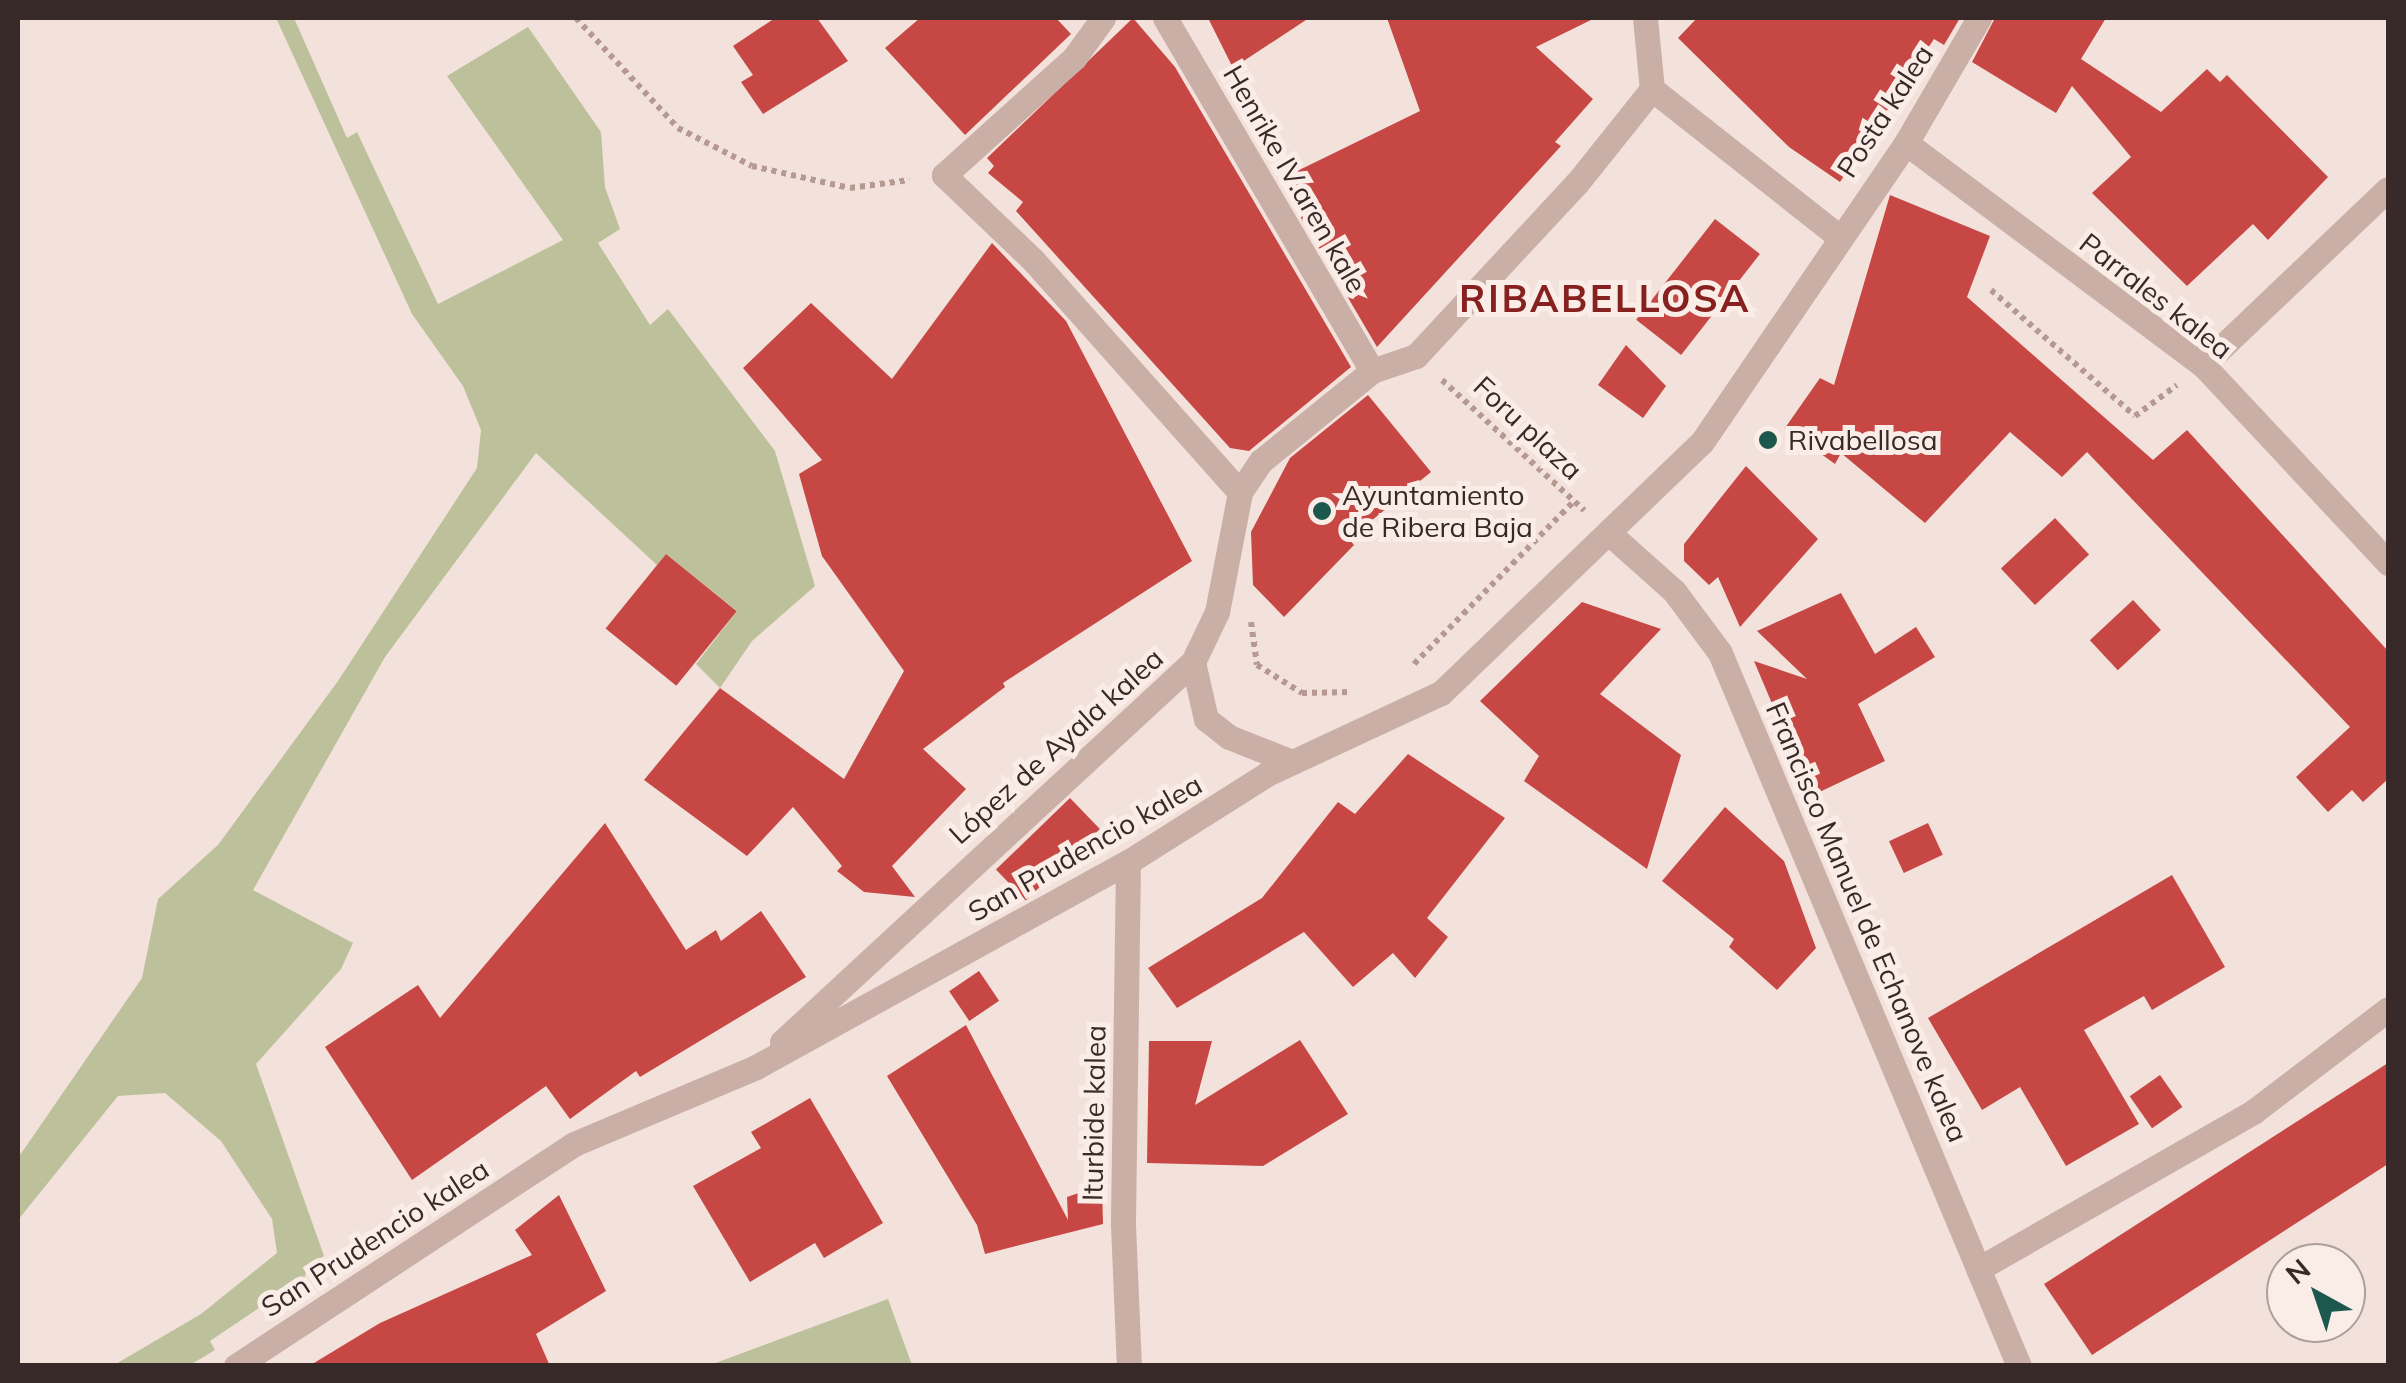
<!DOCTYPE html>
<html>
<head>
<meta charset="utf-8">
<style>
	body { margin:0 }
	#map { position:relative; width:2406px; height:1383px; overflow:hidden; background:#f2e2db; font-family:Mulish,sans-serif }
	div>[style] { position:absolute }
	.green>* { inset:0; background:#bdc19b }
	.building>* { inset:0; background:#c74744; transform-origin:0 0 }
	.path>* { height:6px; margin-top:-3px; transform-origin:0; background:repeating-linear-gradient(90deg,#b69991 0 5px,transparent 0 10px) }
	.minor>* { height:25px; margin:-12.5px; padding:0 12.5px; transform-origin:12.5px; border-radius:12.5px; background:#caafa7 }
	.dots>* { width:28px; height:28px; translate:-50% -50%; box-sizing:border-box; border:5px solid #faede7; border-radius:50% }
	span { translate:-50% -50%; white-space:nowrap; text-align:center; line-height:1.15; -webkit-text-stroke:10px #faede7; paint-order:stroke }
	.street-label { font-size:28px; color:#362928 }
	.poi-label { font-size:28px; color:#362928 }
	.left { translate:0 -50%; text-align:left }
	.district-label { font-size:38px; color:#862120; font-weight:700; letter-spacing:2.5px }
	.frame { position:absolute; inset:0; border:20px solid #362928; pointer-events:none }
	.north { position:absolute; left:2266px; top:1243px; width:100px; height:100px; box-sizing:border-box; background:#faede7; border:2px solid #ac9f9b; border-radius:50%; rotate:320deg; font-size:28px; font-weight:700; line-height:40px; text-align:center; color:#362928 }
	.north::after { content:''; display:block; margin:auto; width:35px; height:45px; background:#1d584f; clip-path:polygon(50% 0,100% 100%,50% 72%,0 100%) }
</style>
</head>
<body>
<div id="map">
	<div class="green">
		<i style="clip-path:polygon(276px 18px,294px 18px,347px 138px,357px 132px,438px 304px,563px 240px,447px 76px,528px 27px,601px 132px,605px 187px,620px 229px,598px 243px,650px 325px,668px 309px,775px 451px,815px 586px,752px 641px,720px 688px,696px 664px,737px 611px,666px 554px,657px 565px,536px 453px,385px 657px,253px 890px,353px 943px,341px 969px,256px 1064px,324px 1256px,307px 1265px,305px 1277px,210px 1341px,215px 1350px,190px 1365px,114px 1365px,201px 1314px,277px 1253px,272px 1219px,221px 1141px,165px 1093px,118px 1096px,18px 1220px,18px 1158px,142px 978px,158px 899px,218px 845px,338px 681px,477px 468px,481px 430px,463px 386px,412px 314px)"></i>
		<i style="clip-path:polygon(888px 1299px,912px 1365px,710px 1365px)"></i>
	</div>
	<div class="building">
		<i style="clip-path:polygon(775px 18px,817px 18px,848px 61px,763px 114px,741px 82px,753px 75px,733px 46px)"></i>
		<i style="clip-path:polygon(920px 18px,1056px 18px,1071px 34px,965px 135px,885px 48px)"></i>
		<i style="clip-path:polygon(1133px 18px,1175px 67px,1351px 367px,1249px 451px,1230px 448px,1016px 211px,1023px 202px,988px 173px,994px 166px,987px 158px)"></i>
		<i style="clip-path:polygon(1208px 18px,1309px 18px,1233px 68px)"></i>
		<i style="clip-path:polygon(1387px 18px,1595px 18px,1536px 47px,1593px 99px,1555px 142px,1561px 146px,1377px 347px,1290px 199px,1296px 195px,1287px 176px,1420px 111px)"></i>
		<i style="clip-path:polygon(1697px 18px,1960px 18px,1944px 45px,1934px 39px,1840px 182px,1789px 147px,1678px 38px)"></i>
		<i style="clip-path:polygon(1995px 18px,2106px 18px,2081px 59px,2161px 112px,2207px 69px,2220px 82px,2227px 75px,2328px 177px,2268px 240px,2253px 224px,2187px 286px,2092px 193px,2131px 157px,2072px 86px,2056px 113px,1972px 62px)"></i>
		<i style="clip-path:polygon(1890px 195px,1990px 236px,1967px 297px,2153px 460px,2187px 430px,2388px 651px,2388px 779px,2363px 802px,2352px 790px,2328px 812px,2296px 777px,2350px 727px,2087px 452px,2062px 477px,2010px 432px,1925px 523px,1841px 453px,1835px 464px,1785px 428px,1820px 378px,1834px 385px)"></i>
		<i style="left:1715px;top:219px;width:57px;height:128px;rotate:38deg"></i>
		<i style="clip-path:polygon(992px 243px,1066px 321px,1192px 561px,1003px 683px,1005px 687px,923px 749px,966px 789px,892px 866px,915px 897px,864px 892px,837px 871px,842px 866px,793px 807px,747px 856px,644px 780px,720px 688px,844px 779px,904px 671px,822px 556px,799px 474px,822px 460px,743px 368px,811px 303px,892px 379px)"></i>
		<i style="clip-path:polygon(1626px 345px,1666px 386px,1643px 418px,1598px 385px)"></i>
		<i style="clip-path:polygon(1368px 395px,1431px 472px,1349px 539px,1354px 545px,1284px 617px,1253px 585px,1251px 532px,1290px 458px)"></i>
		<i style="clip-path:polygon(1746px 466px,1818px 539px,1740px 627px,1718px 577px,1709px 585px,1684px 561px,1684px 544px)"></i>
		<i style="left:2055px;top:518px;width:50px;height:74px;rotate:47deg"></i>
		<i style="left:666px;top:554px;width:91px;height:96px;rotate:39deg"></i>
		<i style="clip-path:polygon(1841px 593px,1875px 654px,1916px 627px,1935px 657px,1858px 704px,1885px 761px,1811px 796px,1754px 661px,1807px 679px,1757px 631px)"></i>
		<i style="left:2133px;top:600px;width:41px;height:59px;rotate:47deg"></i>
		<i style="clip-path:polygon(1582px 602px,1661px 629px,1600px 694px,1681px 755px,1647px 869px,1524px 781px,1539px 756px,1480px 701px)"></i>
		<i style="clip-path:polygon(1408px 754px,1505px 818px,1427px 918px,1448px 937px,1415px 978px,1393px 953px,1353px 987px,1304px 932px,1177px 1008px,1148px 968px,1262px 898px,1338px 802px,1355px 814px)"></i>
		<i style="left:1070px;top:798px;width:43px;height:103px;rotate:46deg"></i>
		<i style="clip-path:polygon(1725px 807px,1784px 861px,1816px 948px,1777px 990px,1729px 947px,1734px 939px,1662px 881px)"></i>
		<i style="clip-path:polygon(605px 823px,686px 950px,716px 930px,721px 941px,761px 911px,806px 977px,640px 1077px,636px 1071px,570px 1119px,546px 1086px,412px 1180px,325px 1047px,418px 985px,440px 1018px)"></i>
		<i style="left:1928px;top:823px;width:35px;height:43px;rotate:65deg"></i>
		<i style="clip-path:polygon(2172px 875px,2225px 967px,2152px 1010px,2144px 996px,2084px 1030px,2139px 1124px,2066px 1166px,2020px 1087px,1982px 1110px,1928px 1018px)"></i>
		<i style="left:979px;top:971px;width:36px;height:36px;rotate:56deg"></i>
		<i style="clip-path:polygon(966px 1025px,1068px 1220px,1067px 1197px,1102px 1185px,1103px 1224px,985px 1254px,977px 1225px,887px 1076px)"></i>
		<i style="clip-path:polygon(1300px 1040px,1348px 1114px,1263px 1166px,1147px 1163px,1149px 1041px,1212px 1041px,1195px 1105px)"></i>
		<i style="clip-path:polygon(2388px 1063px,2388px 1164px,2092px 1355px,2044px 1284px)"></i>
		<i style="left:2160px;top:1075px;width:39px;height:37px;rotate:55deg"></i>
		<i style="clip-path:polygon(810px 1098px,883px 1223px,824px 1258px,815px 1243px,750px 1282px,693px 1186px,761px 1148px,751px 1132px)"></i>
		<i style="clip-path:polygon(559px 1195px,606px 1291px,536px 1334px,550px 1366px,309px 1366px,380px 1323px,532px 1255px,515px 1230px)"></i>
	</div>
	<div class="path">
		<i style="left:576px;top:18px;width:150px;rotate:47.2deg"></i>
		<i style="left:678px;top:128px;width:83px;rotate:27.2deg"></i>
		<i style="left:752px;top:166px;width:100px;rotate:12.7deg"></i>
		<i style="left:850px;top:188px;width:60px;rotate:-7.7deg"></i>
		<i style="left:1991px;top:290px;width:191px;rotate:41.2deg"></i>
		<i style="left:2135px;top:416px;width:52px;rotate:-36.4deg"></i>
		<i style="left:1442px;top:380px;width:193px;rotate:42.5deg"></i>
		<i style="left:1251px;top:622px;width:43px;rotate:82.1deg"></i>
		<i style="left:1257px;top:665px;width:53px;rotate:31.9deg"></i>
		<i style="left:1302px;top:693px;width:50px;rotate:-1.1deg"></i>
		<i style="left:1414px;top:664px;width:228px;rotate:-45.5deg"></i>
	</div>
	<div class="minor">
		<i style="left:1103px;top:18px;width:49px;rotate:125.9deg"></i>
		<i style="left:1074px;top:58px;width:175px;rotate:138deg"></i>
		<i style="left:944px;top:175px;width:123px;rotate:43.7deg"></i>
		<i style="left:1033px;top:260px;width:311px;rotate:48.3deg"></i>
		<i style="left:1165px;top:18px;width:409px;rotate:59.6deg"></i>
		<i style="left:1645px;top:18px;width:71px;rotate:84.4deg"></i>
		<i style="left:1652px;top:89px;width:236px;rotate:38.3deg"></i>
		<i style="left:1906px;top:143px;width:371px;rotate:36.8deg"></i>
		<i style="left:2203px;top:365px;width:271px;rotate:46.9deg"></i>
		<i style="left:2203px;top:365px;width:255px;rotate:-43.6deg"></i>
		<i style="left:1610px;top:534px;width:86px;rotate:41.7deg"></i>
		<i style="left:1674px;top:591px;width:77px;rotate:53.4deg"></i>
		<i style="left:1720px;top:653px;width:773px;rotate:67.25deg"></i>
		<i style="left:1193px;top:662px;width:58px;rotate:77.2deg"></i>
		<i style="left:1206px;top:719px;width:29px;rotate:38deg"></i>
		<i style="left:1229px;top:737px;width:68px;rotate:21.6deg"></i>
		<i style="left:1128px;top:862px;width:363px;rotate:90.8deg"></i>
		<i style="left:1123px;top:1225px;width:141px;rotate:87.6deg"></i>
		<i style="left:782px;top:1042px;width:560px;rotate:-42.76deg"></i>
		<i style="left:1193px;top:662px;width:55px;rotate:-64.4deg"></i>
		<i style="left:1217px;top:612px;width:122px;rotate:-79.1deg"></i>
		<i style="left:1240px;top:492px;width:37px;rotate:-56deg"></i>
		<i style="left:1261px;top:461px;width:143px;rotate:-39deg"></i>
		<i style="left:1372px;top:371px;width:46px;rotate:-18.8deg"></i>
		<i style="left:1416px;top:356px;width:236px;rotate:-47.1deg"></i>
		<i style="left:1577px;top:183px;width:120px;rotate:-51.4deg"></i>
		<i style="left:1978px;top:1269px;width:317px;rotate:-29.7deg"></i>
		<i style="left:2253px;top:1112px;width:170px;rotate:-37.3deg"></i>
		<i style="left:236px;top:1366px;width:404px;rotate:-33.3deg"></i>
		<i style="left:574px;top:1144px;width:198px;rotate:-22.9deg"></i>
		<i style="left:756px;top:1067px;width:425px;rotate:-28.9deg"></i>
		<i style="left:1128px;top:862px;width:165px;rotate:-32.3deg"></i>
		<i style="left:1267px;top:774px;width:192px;rotate:-25deg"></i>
		<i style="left:1441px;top:693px;width:362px;rotate:-43.9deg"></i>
		<i style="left:1702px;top:442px;width:362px;rotate:-55.7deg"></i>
		<i style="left:1906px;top:143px;width:145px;rotate:-59.7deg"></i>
	</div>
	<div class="dots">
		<i style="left:1768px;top:440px;background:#1d584f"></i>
		<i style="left:1322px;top:511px;background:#1d584f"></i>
	</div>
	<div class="street-label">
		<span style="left:1885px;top:111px;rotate:-57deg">Posta kalea</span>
		<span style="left:1295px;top:179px;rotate:60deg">Henrike IV.aren kale</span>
		<span style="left:2156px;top:296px;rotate:38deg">Parrales kalea</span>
		<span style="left:1528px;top:428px;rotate:43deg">Foru plaza</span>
		<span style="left:1056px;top:746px;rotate:-42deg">López de Ayala kalea</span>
		<span style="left:1085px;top:848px;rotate:-30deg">San Prudencio kalea</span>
		<span style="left:1867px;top:922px;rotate:67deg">Francisco Manuel de Echanove kalea</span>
		<span style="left:1094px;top:1113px;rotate:-89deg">Iturbide kalea</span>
		<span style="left:375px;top:1238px;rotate:-33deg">San Prudencio kalea</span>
	</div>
	<div class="poi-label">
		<span class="left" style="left:1788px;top:440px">Rivabellosa</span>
		<span class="left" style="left:1342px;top:511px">Ayuntamiento<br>de Ribera Baja</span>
	</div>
	<div class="district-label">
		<span style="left:1605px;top:299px">RIBABELLOSA</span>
	</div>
	<div class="frame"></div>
	<div class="north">N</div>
</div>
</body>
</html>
